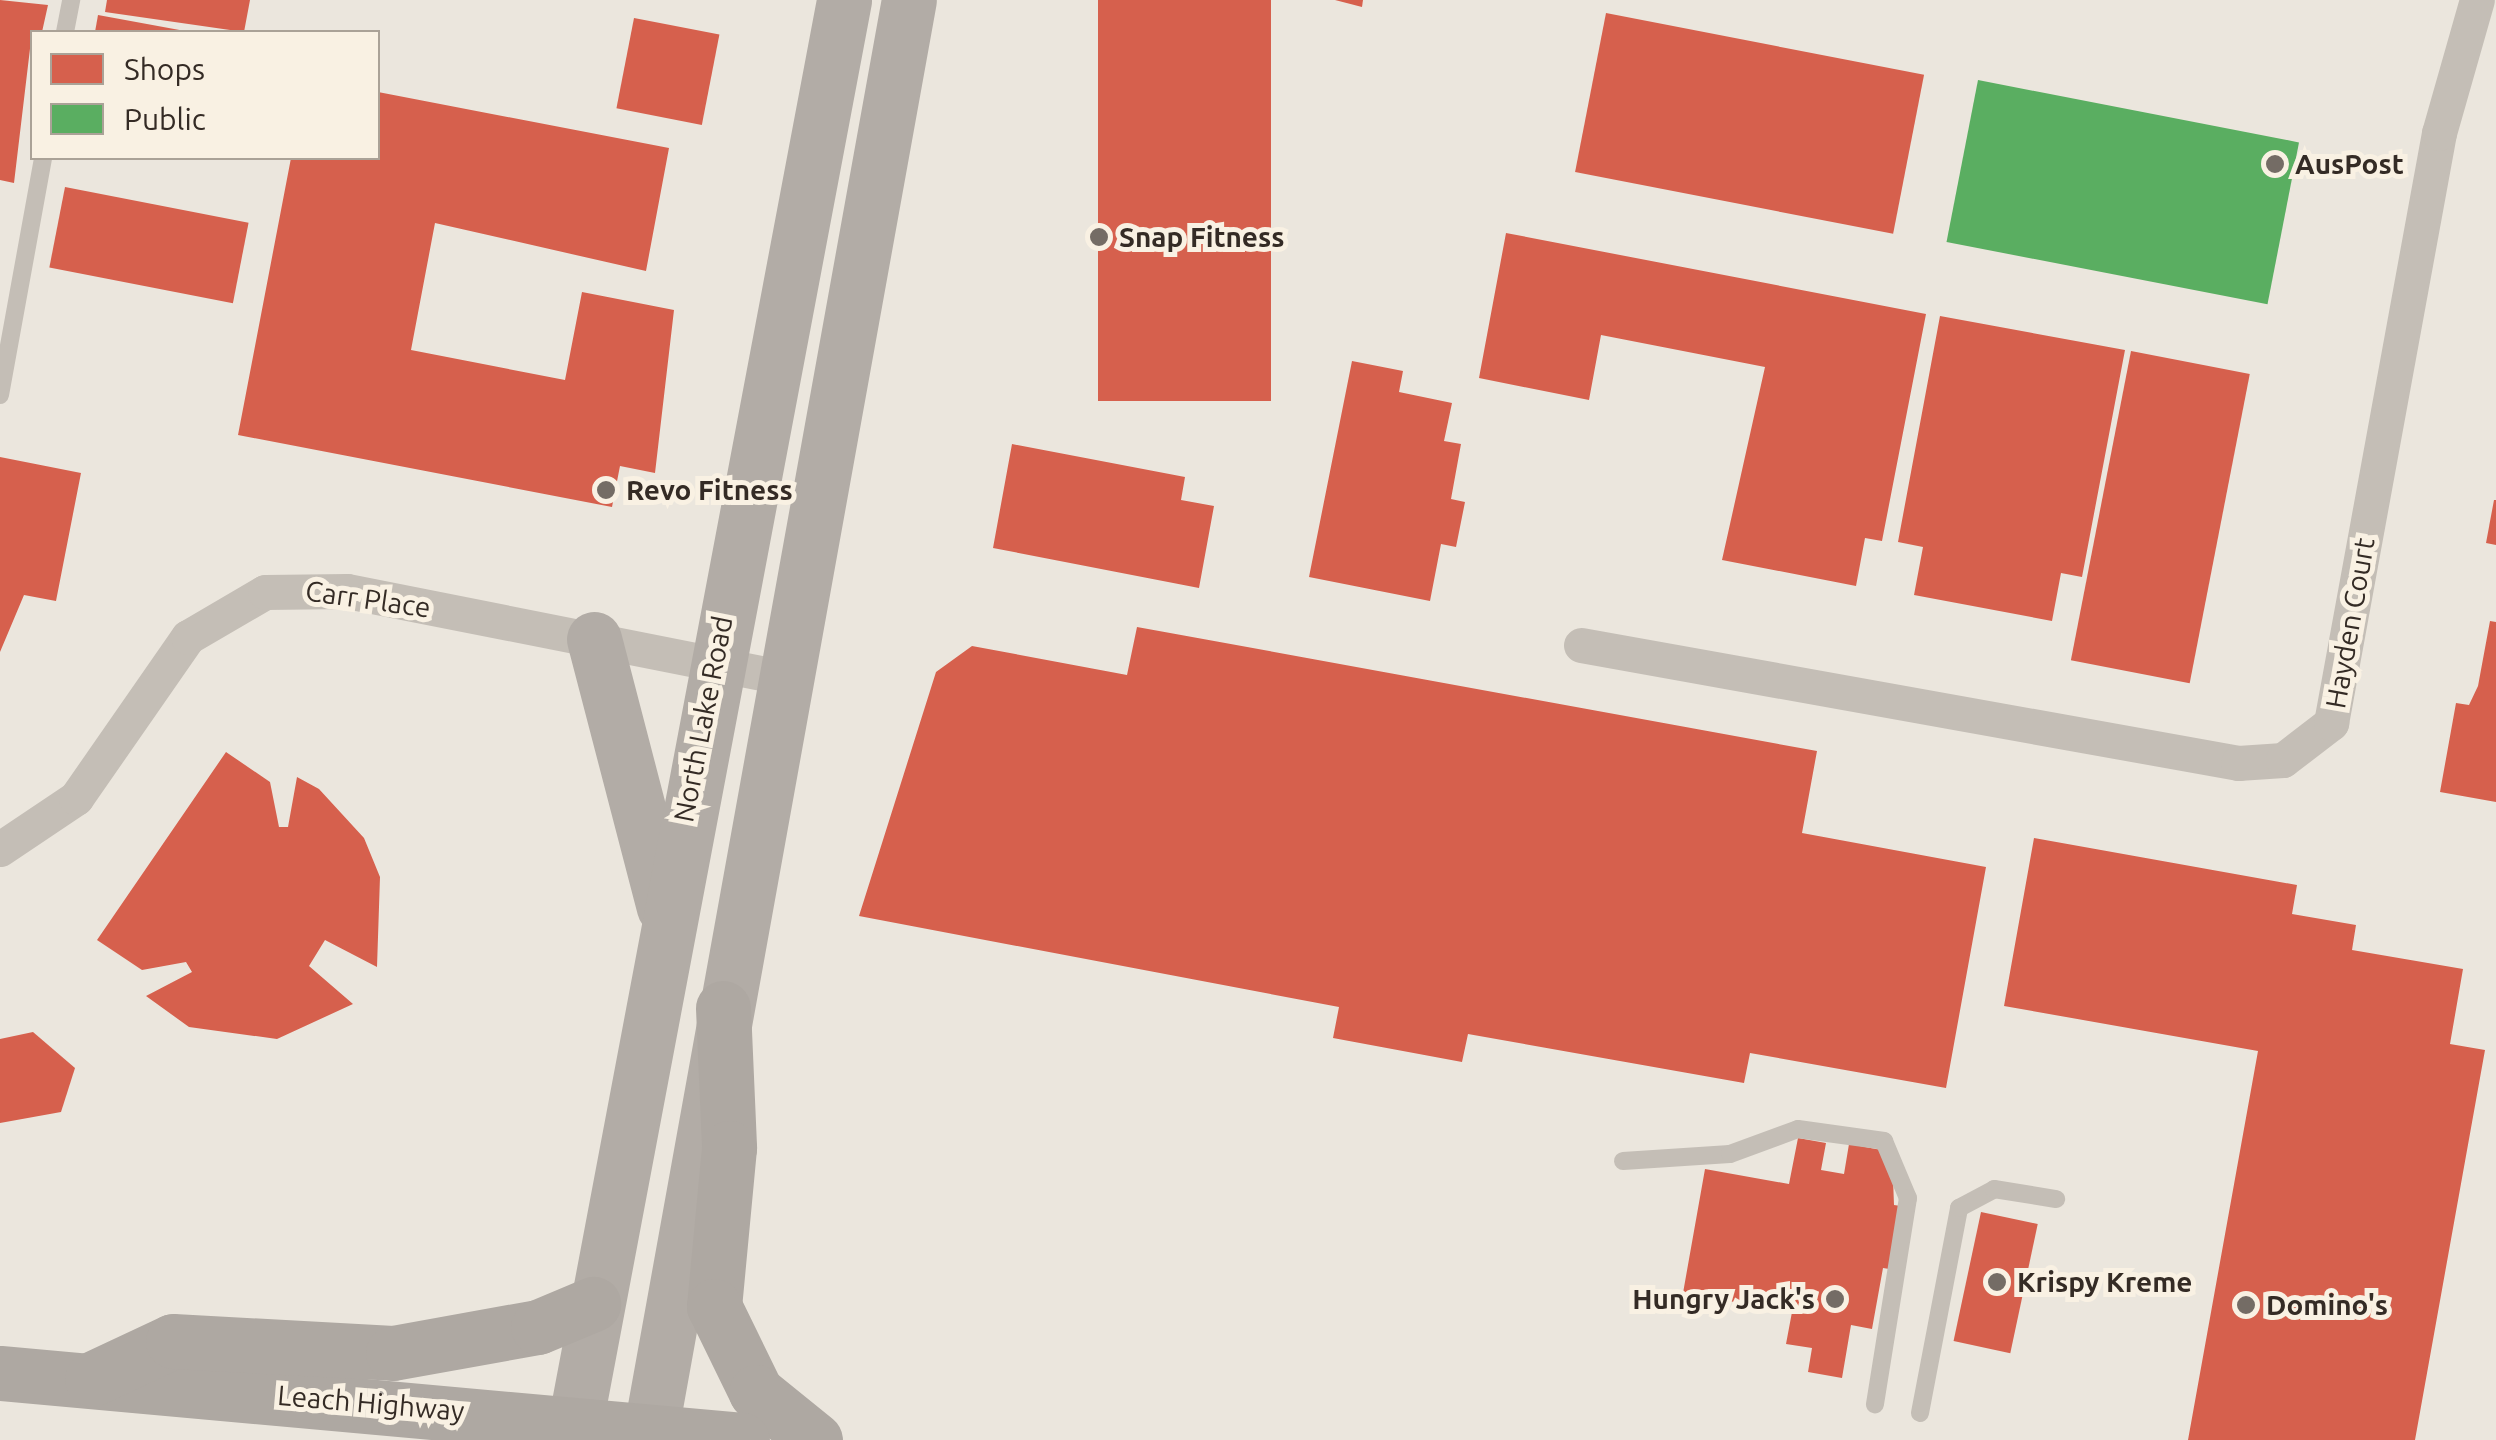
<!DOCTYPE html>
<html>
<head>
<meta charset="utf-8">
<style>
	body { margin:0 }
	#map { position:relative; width:2496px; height:1440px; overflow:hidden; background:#ebe6dd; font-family:Ubuntu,sans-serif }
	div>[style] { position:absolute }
	.shops>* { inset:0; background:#d6604d; transform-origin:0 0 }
	.public>* { inset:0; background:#5aae61; transform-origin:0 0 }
	.service>* { height:18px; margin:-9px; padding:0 9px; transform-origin:9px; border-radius:9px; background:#c4beb6 }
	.minor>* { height:35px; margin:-17.5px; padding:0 17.5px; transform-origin:17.5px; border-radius:17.5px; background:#c4beb6 }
	.primary>* { height:55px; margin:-27.5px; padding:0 27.5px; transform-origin:27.5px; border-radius:27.5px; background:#b2aca6 }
	.trunk>* { height:55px; margin:-27.5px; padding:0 27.5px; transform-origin:27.5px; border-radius:27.5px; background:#aea8a2 }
	.dots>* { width:28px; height:28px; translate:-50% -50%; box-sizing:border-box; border:5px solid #f9f1e3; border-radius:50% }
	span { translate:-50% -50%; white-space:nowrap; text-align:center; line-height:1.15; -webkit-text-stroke:10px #f9f1e3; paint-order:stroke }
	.poi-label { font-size:28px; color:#342b25; font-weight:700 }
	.left { translate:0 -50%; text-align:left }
	.right { translate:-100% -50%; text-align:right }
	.street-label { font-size:28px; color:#342b25 }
	.legend { position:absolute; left:30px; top:30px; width:350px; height:130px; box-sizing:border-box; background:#f9f1e3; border:2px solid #aaa297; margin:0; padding:12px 18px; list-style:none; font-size:30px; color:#342b25 }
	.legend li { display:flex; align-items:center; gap:20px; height:50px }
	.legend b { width:50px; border:2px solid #aaa297 }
</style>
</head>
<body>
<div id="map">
	<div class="shops">
		<i style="clip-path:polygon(0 0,48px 5px,42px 32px,32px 32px,14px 183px,0 180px)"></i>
		<i style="clip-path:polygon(107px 0,250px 0,244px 32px,105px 12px)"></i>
		<i style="left:1098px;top:0;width:173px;height:401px"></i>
		<i style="clip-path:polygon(1335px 0,1363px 0,1362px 7px)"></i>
		<i style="left:1606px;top:13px;width:324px;height:162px;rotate:11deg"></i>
		<i style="clip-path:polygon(98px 15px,185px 31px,185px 32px,95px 32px)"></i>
		<i style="left:634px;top:18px;width:87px;height:92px;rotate:11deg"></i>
		<i style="clip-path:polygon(378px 92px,669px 148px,646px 271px,435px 223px,411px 350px,565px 380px,582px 292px,674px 310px,655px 473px,620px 466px,612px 507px,238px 435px,291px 158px,378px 158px)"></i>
		<i style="left:65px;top:187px;width:187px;height:82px;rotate:11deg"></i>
		<i style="clip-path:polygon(1506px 233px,1926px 314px,1882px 541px,1865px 538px,1856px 586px,1722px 560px,1765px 367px,1601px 335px,1589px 400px,1479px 378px)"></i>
		<i style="clip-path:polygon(1940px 316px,2125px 350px,2082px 577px,2061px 573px,2052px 621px,1914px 595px,1923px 547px,1898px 542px)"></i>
		<i style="left:2131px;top:351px;width:121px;height:315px;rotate:11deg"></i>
		<i style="clip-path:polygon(1352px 361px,1403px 371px,1399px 392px,1452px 403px,1444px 441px,1461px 444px,1451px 499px,1465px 502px,1456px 547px,1441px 544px,1430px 601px,1309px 577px)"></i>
		<i style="clip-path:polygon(1012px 444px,1185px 477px,1181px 500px,1214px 506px,1199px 588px,993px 548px)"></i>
		<i style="clip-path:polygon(0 457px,81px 473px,56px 601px,24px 595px,0 652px)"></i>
		<i style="clip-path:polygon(2494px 500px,2496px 500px,2496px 545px,2486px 543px)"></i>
		<i style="clip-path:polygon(2490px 621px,2496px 622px,2496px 802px,2440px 792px,2456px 703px,2469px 705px,2478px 686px)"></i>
		<i style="clip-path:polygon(1137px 627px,1817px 751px,1802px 833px,1986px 867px,1946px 1088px,1750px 1053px,1744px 1083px,1468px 1034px,1462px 1062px,1333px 1038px,1339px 1007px,859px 916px,936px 672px,972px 646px,1127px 675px)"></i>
		<i style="clip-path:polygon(226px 752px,270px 782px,279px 827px,288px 827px,297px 777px,319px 789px,364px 838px,380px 877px,377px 967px,325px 940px,309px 966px,353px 1004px,277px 1039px,189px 1027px,146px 996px,192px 972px,186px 962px,142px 970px,97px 940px)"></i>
		<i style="clip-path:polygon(2034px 838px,2297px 885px,2292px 914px,2356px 925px,2352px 950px,2463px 969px,2450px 1044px,2485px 1050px,2415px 1440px,2188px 1440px,2258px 1051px,2004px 1006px)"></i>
		<i style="clip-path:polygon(33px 1032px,75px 1068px,61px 1112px,0 1123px,0 1039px)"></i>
		<i style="clip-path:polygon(1798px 1138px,1826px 1143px,1821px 1170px,1844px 1174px,1849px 1144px,1892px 1152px,1894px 1205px,1914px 1208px,1902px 1271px,1883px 1268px,1872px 1329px,1851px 1325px,1842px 1378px,1808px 1372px,1812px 1348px,1786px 1344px,1792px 1312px,1683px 1293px,1705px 1169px,1789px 1184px)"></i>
		<i style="left:1981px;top:1212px;width:58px;height:132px;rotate:12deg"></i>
	</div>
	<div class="public">
		<i style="left:1978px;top:80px;width:327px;height:165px;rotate:11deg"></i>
	</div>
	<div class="service">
		<i style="left:65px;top:32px;width:33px;rotate:-79deg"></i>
		<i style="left:0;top:395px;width:241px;rotate:-79.7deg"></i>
		<i style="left:1623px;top:1161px;width:107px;rotate:-3.7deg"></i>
		<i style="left:1730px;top:1154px;width:72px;rotate:-20.2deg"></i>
		<i style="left:1798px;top:1129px;width:87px;rotate:7.9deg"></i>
		<i style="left:1884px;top:1141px;width:62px;rotate:67.2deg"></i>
		<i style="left:1908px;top:1198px;width:209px;rotate:99.1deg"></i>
		<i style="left:1920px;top:1413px;width:209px;rotate:-79.2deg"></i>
		<i style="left:1959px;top:1208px;width:40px;rotate:-28deg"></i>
		<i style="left:1994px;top:1189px;width:63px;rotate:9.2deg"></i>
	</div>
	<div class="minor">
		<i style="left:1581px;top:645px;width:668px;rotate:10.18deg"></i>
		<i style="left:2238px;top:763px;width:45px;rotate:-3.8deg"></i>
		<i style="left:2283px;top:760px;width:61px;rotate:-37.6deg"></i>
		<i style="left:2331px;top:723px;width:600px;rotate:-79.63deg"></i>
		<i style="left:2439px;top:133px;width:138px;rotate:-74.1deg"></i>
		<i style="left:0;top:849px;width:92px;rotate:-33.9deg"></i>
		<i style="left:76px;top:798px;width:196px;rotate:-55.2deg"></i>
		<i style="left:188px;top:637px;width:89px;rotate:-30.3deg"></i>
		<i style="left:265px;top:592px;width:82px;rotate:-0.7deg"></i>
		<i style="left:347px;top:591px;width:444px;rotate:11.2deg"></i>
	</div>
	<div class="primary">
		<i style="left:594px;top:639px;width:277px;rotate:75.4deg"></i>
		<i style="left:572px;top:1440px;width:1465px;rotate:-79.3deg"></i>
		<i style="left:649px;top:1440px;width:1463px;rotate:-79.77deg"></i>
	</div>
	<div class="trunk">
		<i style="left:723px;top:1008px;width:140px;rotate:87.5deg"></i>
		<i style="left:729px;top:1148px;width:159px;rotate:95.4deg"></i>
		<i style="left:714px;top:1306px;width:96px;rotate:64deg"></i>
		<i style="left:756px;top:1392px;width:76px;rotate:39.1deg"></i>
		<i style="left:0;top:1373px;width:745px;rotate:5.16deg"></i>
		<i style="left:92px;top:1379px;width:89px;rotate:-25.1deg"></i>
		<i style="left:173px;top:1341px;width:220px;rotate:3.1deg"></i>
		<i style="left:393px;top:1353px;width:147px;rotate:-10.2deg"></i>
		<i style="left:538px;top:1327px;width:60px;rotate:-22.7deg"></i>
	</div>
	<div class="dots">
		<i style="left:2275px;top:164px;background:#746c65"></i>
		<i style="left:1099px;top:237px;background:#746c65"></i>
		<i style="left:606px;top:490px;background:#746c65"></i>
		<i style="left:1997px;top:1282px;background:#746c65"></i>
		<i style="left:1835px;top:1299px;background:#746c65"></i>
		<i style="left:2246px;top:1305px;background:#746c65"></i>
	</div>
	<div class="poi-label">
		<span class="left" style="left:2295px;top:164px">AusPost</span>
		<span class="left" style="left:1119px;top:237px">Snap Fitness</span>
		<span class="left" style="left:626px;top:490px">Revo Fitness</span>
		<span class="left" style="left:2017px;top:1282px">Krispy Kreme</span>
		<span class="right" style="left:1815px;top:1299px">Hungry Jack's</span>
		<span class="left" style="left:2266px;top:1305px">Domino's</span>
	</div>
	<div class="street-label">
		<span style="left:368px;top:599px;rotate:8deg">Carr Place</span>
		<span style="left:2350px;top:623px;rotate:-80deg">Hayden Court</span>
		<span style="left:703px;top:719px;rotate:-79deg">North Lake Road</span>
		<span style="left:371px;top:1403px;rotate:5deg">Leach Highway</span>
	</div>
	<ul class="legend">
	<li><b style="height:28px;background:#d6604d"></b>Shops</li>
	<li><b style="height:28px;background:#5aae61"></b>Public</li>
	</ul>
</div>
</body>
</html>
